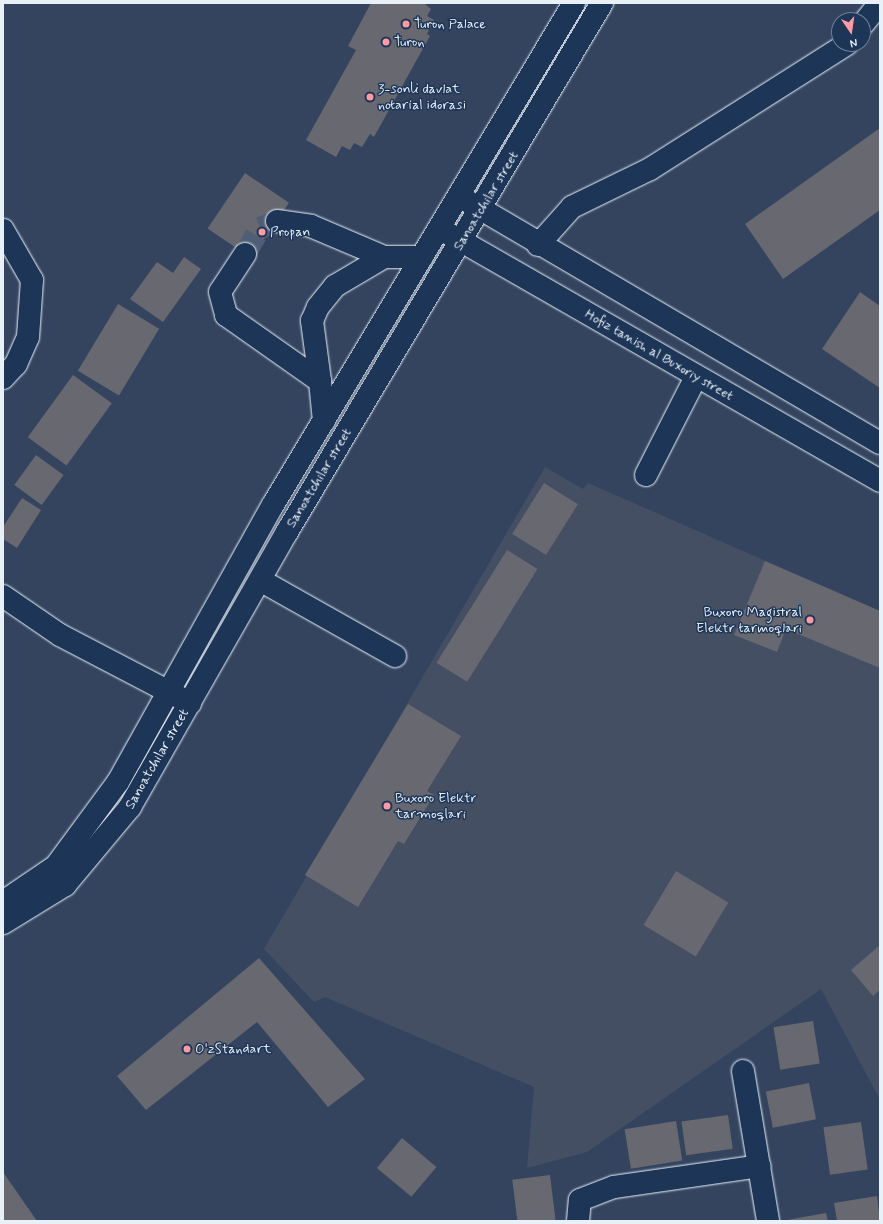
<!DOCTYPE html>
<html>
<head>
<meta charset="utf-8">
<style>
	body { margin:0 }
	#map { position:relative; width:883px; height:1224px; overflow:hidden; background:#34445f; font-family:Mynerve,sans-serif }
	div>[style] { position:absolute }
	.built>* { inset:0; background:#444f64 }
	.building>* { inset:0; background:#686871; transform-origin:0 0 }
	.minor-tunnel>* { height:22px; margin-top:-11px; transform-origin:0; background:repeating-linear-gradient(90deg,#4f5e76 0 22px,transparent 0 33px) }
	.roads { filter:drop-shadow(0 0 1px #e8f1f8) drop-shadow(0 0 1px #e8f1f8) }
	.minor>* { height:22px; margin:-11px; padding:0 11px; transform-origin:11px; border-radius:11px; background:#1d3557 }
	.major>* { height:22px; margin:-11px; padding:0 11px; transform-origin:11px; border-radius:11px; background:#1d3557 }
	.dots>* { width:11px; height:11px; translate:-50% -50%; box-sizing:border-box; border:2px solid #1d3557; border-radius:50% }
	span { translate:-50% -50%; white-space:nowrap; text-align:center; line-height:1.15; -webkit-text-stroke:3px #1d3557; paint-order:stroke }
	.poi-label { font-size:14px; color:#e8f1f8 }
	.left { translate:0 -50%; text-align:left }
	.right { translate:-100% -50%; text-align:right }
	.street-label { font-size:14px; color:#e8f1f8 }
	.frame { position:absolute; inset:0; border:4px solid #e8f1f8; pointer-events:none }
	.north { position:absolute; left:831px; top:12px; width:40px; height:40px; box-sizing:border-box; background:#1d3557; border:1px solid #6e8097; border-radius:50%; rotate:167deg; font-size:11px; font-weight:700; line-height:16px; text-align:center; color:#e8f1f8 }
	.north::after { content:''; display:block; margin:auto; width:14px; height:18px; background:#ff9aa2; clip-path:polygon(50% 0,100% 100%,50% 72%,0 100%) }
</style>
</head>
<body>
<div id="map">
	<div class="built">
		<i style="clip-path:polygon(545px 467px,583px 489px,588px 483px,880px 611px,880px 1100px,821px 989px,587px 1152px,527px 1168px,534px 1087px,325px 997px,314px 1002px,264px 949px)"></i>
	</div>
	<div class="building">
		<i style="clip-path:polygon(371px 3px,424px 3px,431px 9px,427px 16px,434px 20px,427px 34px,430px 36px,374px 137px,370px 134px,362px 147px,354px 143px,350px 150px,342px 146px,336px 157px,306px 140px,356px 50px,348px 46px)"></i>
		<i style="clip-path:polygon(880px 128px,880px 210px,783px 279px,745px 224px)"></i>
		<i style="left:245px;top:173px;width:53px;height:67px;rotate:34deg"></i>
		<i style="clip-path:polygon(184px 257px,201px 269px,163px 322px,130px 299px,157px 262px,173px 273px)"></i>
		<i style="clip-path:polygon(860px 292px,880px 306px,880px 388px,822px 349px)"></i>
		<i style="left:118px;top:304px;width:48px;height:78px;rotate:31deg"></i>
		<i style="left:73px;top:375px;width:48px;height:77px;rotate:36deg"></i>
		<i style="left:36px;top:455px;width:34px;height:37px;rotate:36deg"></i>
		<i style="left:544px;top:483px;width:40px;height:60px;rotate:32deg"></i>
		<i style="clip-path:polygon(22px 498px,41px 510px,17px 548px,3px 539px,3px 527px)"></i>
		<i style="left:507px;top:550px;width:36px;height:133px;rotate:32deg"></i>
		<i style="clip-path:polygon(765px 561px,880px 611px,880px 668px,786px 629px,777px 652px,734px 635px)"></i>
		<i style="clip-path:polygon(408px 704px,461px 736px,427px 791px,434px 795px,415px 826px,404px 844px,398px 841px,358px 907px,305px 875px)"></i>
		<i style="left:676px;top:871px;width:61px;height:63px;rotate:31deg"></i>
		<i style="clip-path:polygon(880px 945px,880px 990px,873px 996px,851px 970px)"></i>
		<i style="clip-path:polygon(259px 958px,365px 1079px,328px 1107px,257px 1022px,146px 1110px,117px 1076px)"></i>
		<i style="left:813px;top:1021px;width:43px;height:40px;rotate:81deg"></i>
		<i style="left:809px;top:1083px;width:37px;height:44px;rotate:79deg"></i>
		<i style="left:728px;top:1115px;width:34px;height:47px;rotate:82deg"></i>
		<i style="left:676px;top:1121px;width:40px;height:52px;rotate:81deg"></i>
		<i style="left:861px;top:1122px;width:48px;height:38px;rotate:82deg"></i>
		<i style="left:402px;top:1138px;width:45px;height:39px;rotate:40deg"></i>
		<i style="clip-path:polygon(3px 1172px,37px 1221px,3px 1221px)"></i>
		<i style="left:550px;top:1175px;width:46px;height:38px;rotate:83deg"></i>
		<i style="clip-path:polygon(877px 1196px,880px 1221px,837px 1221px,834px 1203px)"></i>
		<i style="clip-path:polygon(826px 1213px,828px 1221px,787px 1221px,787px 1220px)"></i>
	</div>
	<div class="minor-tunnel">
		<i style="left:245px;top:254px;width:30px;rotate:-60deg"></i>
		<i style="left:260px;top:228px;width:18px;rotate:-22deg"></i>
	</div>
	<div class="roads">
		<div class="minor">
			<i style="left:863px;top:24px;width:27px;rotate:-51deg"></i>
			<i style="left:277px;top:221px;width:34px;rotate:8deg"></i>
			<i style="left:311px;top:226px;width:79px;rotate:23deg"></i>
			<i style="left:384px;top:257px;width:38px"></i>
			<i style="left:3px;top:230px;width:58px;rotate:59.9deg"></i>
			<i style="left:32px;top:280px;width:57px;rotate:94deg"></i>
			<i style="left:28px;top:337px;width:30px;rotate:114deg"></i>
			<i style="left:16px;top:364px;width:19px;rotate:133deg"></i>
			<i style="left:538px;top:245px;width:51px;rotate:-48.2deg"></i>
			<i style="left:572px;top:207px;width:87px;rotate:-26deg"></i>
			<i style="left:650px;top:169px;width:233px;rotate:-32.4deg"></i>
			<i style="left:245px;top:254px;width:45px;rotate:123.3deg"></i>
			<i style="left:220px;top:292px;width:24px;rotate:75deg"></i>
			<i style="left:226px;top:315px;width:115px;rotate:35.1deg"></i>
			<i style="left:320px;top:381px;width:40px;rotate:84.3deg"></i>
			<i style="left:320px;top:381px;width:61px;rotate:-97.6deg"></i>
			<i style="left:312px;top:321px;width:15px;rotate:-67deg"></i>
			<i style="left:318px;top:307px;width:27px;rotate:-51deg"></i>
			<i style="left:335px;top:286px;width:57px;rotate:-30.6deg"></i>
			<i style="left:646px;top:475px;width:110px;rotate:-63deg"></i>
			<i style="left:260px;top:580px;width:155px;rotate:29.4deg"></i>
			<i style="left:3px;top:596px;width:69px;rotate:34.4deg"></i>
			<i style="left:60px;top:635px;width:147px;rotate:27.6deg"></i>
			<i style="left:743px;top:1071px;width:152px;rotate:80.5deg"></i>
			<i style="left:578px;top:1221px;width:21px;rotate:-85deg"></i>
			<i style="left:580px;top:1200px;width:36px;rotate:-21deg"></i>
			<i style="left:614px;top:1187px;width:147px;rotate:-8.2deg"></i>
		</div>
		<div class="major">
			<i style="left:469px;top:202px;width:476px;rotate:30.4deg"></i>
			<i style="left:449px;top:234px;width:497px;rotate:29.8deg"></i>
			<i style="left:3px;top:902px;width:64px;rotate:-34.2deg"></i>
			<i style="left:56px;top:866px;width:104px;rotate:-53.6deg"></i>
			<i style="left:118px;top:782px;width:317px;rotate:-60.8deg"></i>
			<i style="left:273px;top:505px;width:585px;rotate:-59.05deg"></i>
			<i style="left:3px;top:923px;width:73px;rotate:-31.5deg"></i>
			<i style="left:65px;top:885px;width:102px;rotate:-50.2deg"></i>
			<i style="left:130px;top:807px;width:317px;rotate:-60.3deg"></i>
			<i style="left:287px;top:532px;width:616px;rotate:-59.23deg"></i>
		</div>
	</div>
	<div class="dots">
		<i style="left:406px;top:24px;background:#ff9aa2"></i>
		<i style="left:386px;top:42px;background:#ff9aa2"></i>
		<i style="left:370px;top:97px;background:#ff9aa2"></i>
		<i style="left:262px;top:232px;background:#ff9aa2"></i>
		<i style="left:810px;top:620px;background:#ff9aa2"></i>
		<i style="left:387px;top:806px;background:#ff9aa2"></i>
		<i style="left:187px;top:1049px;background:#ff9aa2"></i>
	</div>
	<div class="poi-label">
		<span class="left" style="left:414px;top:24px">Turon Palace</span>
		<span class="left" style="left:394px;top:42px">Turon</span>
		<span class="left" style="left:378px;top:97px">3-sonli davlat<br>notarial idorasi</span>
		<span class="left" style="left:270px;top:232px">Propan</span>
		<span class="right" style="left:802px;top:620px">Buxoro Magistral<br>Elektr tarmoqlari</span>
		<span class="left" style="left:395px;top:806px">Buxoro Elektr<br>tarmoqlari</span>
		<span class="left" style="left:195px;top:1049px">O'zStandart</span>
	</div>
	<div class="street-label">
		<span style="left:486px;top:201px;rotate:-59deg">Sanoatchilar street</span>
		<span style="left:659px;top:355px;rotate:30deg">Hofiz tanish al Buxoriy street</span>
		<span style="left:319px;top:478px;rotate:-59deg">Sanoatchilar street</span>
		<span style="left:157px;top:759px;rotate:-60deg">Sanoatchilar street</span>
	</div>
	<div class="frame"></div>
	<div class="north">N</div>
</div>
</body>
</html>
